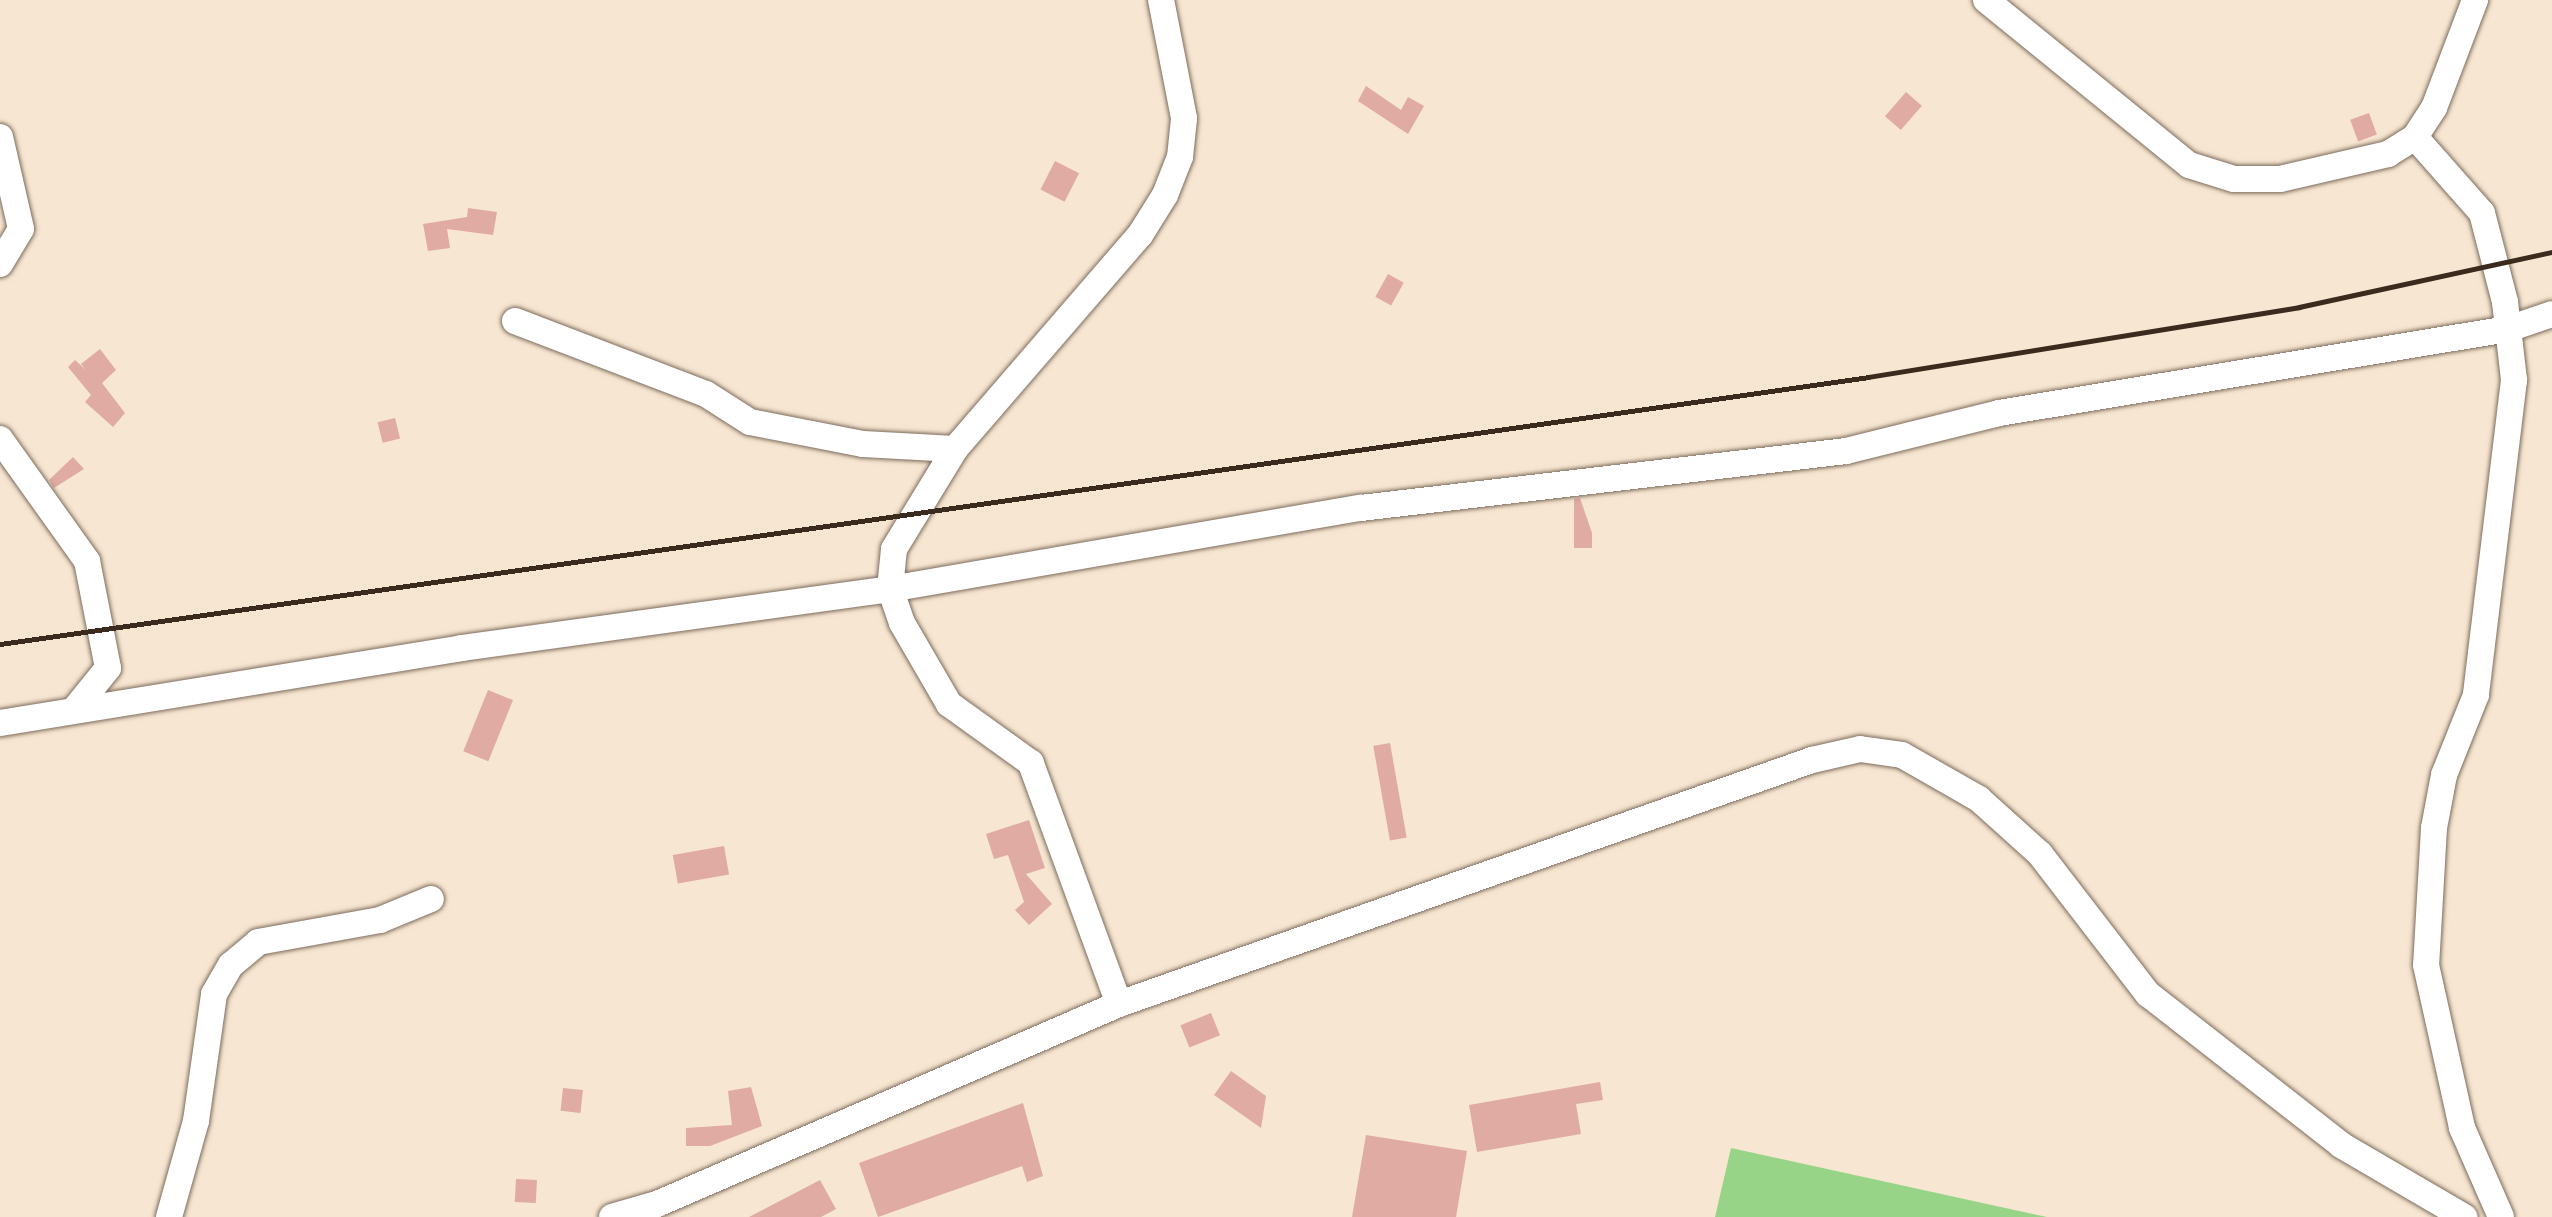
<!DOCTYPE html>
<html>
<head>
<meta charset="utf-8">
<style>
	body { margin:0 }
	#map { position:relative; width:2552px; height:1217px; overflow:hidden; background:#f7e6d1; font-family:"Gochi Hand",sans-serif }
	div>[style] { position:absolute }
	.green>* { inset:0; background:#98d488 }
	.building>* { inset:0; background:#dfaba2; transform-origin:0 0 }
	.roads { filter:drop-shadow(0 0 2px #7d6c5d) drop-shadow(0 0 2px #7d6c5d) }
	.minor>* { height:26px; margin:-13px; padding:0 13px; transform-origin:13px; border-radius:13px; background:#fff }
	.rail>* { height:5px; margin:-2.5px; padding:0 2.5px; transform-origin:2.5px; border-radius:2.5px; background:#3b2a1e }
	span { translate:-50% -50%; white-space:nowrap; text-align:center; line-height:1.15; -webkit-text-stroke:5px #fbf7ec; paint-order:stroke }
</style>
</head>
<body>
<div id="map">
	<div class="green">
		<i style="clip-path:polygon(1731px 1148px,2047px 1217px,1715px 1217px)"></i>
	</div>
	<div class="building">
		<i style="clip-path:polygon(1366px 86px,1401px 110px,1408px 97px,1424px 106px,1408px 134px,1358px 101px)"></i>
		<i style="left:1906px;top:92px;width:21px;height:32px;rotate:41deg"></i>
		<i style="left:2369px;top:113px;width:23px;height:20px;rotate:70deg"></i>
		<i style="left:1055px;top:161px;width:27px;height:32px;rotate:27deg"></i>
		<i style="clip-path:polygon(468px 208px,497px 212px,493px 235px,447px 229px,450px 248px,428px 251px,423px 224px,467px 217px)"></i>
		<i style="left:1388px;top:274px;width:18px;height:26px;rotate:29deg"></i>
		<i style="clip-path:polygon(100px 349px,116px 370px,102px 383px,125px 413px,113px 427px,85px 402px,91px 395px,68px 367px,75px 360px,86px 370px,81px 364px)"></i>
		<i style="left:395px;top:418px;width:21px;height:18px;rotate:76deg"></i>
		<i style="clip-path:polygon(73px 457px,84px 469px,54px 488px,49px 480px)"></i>
		<i style="clip-path:polygon(1580px 498px,1592px 533px,1592px 548px,1574px 548px,1574px 499px)"></i>
		<i style="left:488px;top:690px;width:27px;height:66px;rotate:22deg"></i>
		<i style="left:1390px;top:743px;width:96px;height:17px;rotate:80deg"></i>
		<i style="clip-path:polygon(1029px 820px,1045px 868px,1026px 874px,1052px 904px,1029px 925px,1015px 910px,1024px 902px,1008px 855px,994px 859px,986px 834px)"></i>
		<i style="left:724px;top:846px;width:29px;height:52px;rotate:80deg"></i>
		<i style="left:1211px;top:1013px;width:24px;height:33px;rotate:68deg"></i>
		<i style="clip-path:polygon(1231px 1071px,1266px 1096px,1261px 1128px,1214px 1095px)"></i>
		<i style="clip-path:polygon(1600px 1082px,1603px 1100px,1576px 1104px,1581px 1134px,1477px 1152px,1469px 1105px)"></i>
		<i style="clip-path:polygon(751px 1087px,762px 1126px,710px 1146px,686px 1146px,686px 1128px,732px 1125px,728px 1091px)"></i>
		<i style="left:563px;top:1088px;width:20px;height:23px;rotate:6deg"></i>
		<i style="clip-path:polygon(1023px 1103px,1043px 1176px,1027px 1182px,1022px 1166px,878px 1217px,859px 1163px)"></i>
		<i style="clip-path:polygon(1366px 1135px,1467px 1151px,1456px 1217px,1352px 1217px)"></i>
		<i style="left:516px;top:1179px;width:21px;height:23px;rotate:3deg"></i>
		<i style="clip-path:polygon(820px 1180px,836px 1209px,821px 1217px,749px 1217px)"></i>
	</div>
	<div class="roads">
		<div class="minor">
			<i style="left:1986px;top:0;width:262px;rotate:39.1deg"></i>
			<i style="left:2189px;top:165px;width:47px;rotate:17.3deg"></i>
			<i style="left:2234px;top:179px;width:46px"></i>
			<i style="left:2280px;top:179px;width:111px;rotate:-13deg"></i>
			<i style="left:2388px;top:154px;width:32px;rotate:-32deg"></i>
			<i style="left:2415px;top:137px;width:35px;rotate:-57deg"></i>
			<i style="left:2434px;top:108px;width:116px;rotate:-69.2deg"></i>
			<i style="left:0;top:137px;width:94px;rotate:77.1deg"></i>
			<i style="left:21px;top:229px;width:41px;rotate:121deg"></i>
			<i style="left:2415px;top:137px;width:101px;rotate:48.6deg"></i>
			<i style="left:2482px;top:213px;width:92px;rotate:75.5deg"></i>
			<i style="left:2505px;top:302px;width:79px;rotate:83.4deg"></i>
			<i style="left:2514px;top:380px;width:317px;rotate:96.9deg"></i>
			<i style="left:2476px;top:695px;width:86px;rotate:111.8deg"></i>
			<i style="left:2444px;top:775px;width:54px;rotate:100.7deg"></i>
			<i style="left:2434px;top:828px;width:137px;rotate:93.3deg"></i>
			<i style="left:2426px;top:965px;width:167px;rotate:77.5deg"></i>
			<i style="left:2462px;top:1128px;width:97px;rotate:66.3deg"></i>
			<i style="left:515px;top:321px;width:204px;rotate:20.9deg"></i>
			<i style="left:706px;top:394px;width:52px;rotate:32.5deg"></i>
			<i style="left:750px;top:422px;width:115px;rotate:11deg"></i>
			<i style="left:863px;top:444px;width:92px;rotate:3.1deg"></i>
			<i style="left:0;top:439px;width:150px;rotate:54.5deg"></i>
			<i style="left:87px;top:561px;width:109px;rotate:78.9deg"></i>
			<i style="left:108px;top:668px;width:54px;rotate:129deg"></i>
			<i style="left:0;top:723px;width:467px;rotate:-9.2deg"></i>
			<i style="left:461px;top:648px;width:433px;rotate:-7.8deg"></i>
			<i style="left:890px;top:589px;width:478px;rotate:-9.8deg"></i>
			<i style="left:1361px;top:508px;width:488px;rotate:-6.7deg"></i>
			<i style="left:1846px;top:451px;width:158px;rotate:-13.9deg"></i>
			<i style="left:1999px;top:413px;width:516px;rotate:-9.37deg"></i>
			<i style="left:2508px;top:329px;width:46px;rotate:-18.8deg"></i>
			<i style="left:1119px;top:1004px;width:257px;rotate:-110.1deg"></i>
			<i style="left:1031px;top:763px;width:101px;rotate:-144.3deg"></i>
			<i style="left:949px;top:704px;width:94px;rotate:-120.1deg"></i>
			<i style="left:902px;top:623px;width:36px;rotate:-109deg"></i>
			<i style="left:890px;top:589px;width:40px;rotate:-84.3deg"></i>
			<i style="left:894px;top:549px;width:117px;rotate:-58.6deg"></i>
			<i style="left:955px;top:449px;width:283px;rotate:-49.2deg"></i>
			<i style="left:1140px;top:235px;width:47px;rotate:-58deg"></i>
			<i style="left:1165px;top:195px;width:41px;rotate:-68.5deg"></i>
			<i style="left:1180px;top:157px;width:39px;rotate:-84deg"></i>
			<i style="left:1184px;top:118px;width:120px;rotate:-101deg"></i>
			<i style="left:169px;top:1217px;width:100px;rotate:-74.3deg"></i>
			<i style="left:196px;top:1121px;width:128px;rotate:-81.9deg"></i>
			<i style="left:214px;top:994px;width:34px;rotate:-60deg"></i>
			<i style="left:231px;top:965px;width:35px;rotate:-40deg"></i>
			<i style="left:258px;top:942px;width:124px;rotate:-10.2deg"></i>
			<i style="left:380px;top:920px;width:55px;rotate:-22.4deg"></i>
			<i style="left:612px;top:1217px;width:47px;rotate:-16.1deg"></i>
			<i style="left:657px;top:1204px;width:503px;rotate:-23.41deg"></i>
			<i style="left:1119px;top:1004px;width:735px;rotate:-19.4deg"></i>
			<i style="left:1812px;top:760px;width:49px;rotate:-12.9deg"></i>
			<i style="left:1860px;top:749px;width:42px;rotate:8.1deg"></i>
			<i style="left:1902px;top:755px;width:89px;rotate:29.7deg"></i>
			<i style="left:1979px;top:799px;width:82px;rotate:42deg"></i>
			<i style="left:2040px;top:854px;width:177px;rotate:52.4deg"></i>
			<i style="left:2148px;top:994px;width:245px;rotate:38deg"></i>
			<i style="left:2341px;top:1145px;width:143px;rotate:30.3deg"></i>
		</div>
	</div>
	<div class="rail">
		<i style="left:0;top:644px;width:1887px;rotate:-8.13deg"></i>
		<i style="left:1868px;top:377px;width:437px;rotate:-9.2deg"></i>
		<i style="left:2299px;top:307px;width:259px;rotate:-12.3deg"></i>
	</div>
</div>
</body>
</html>
